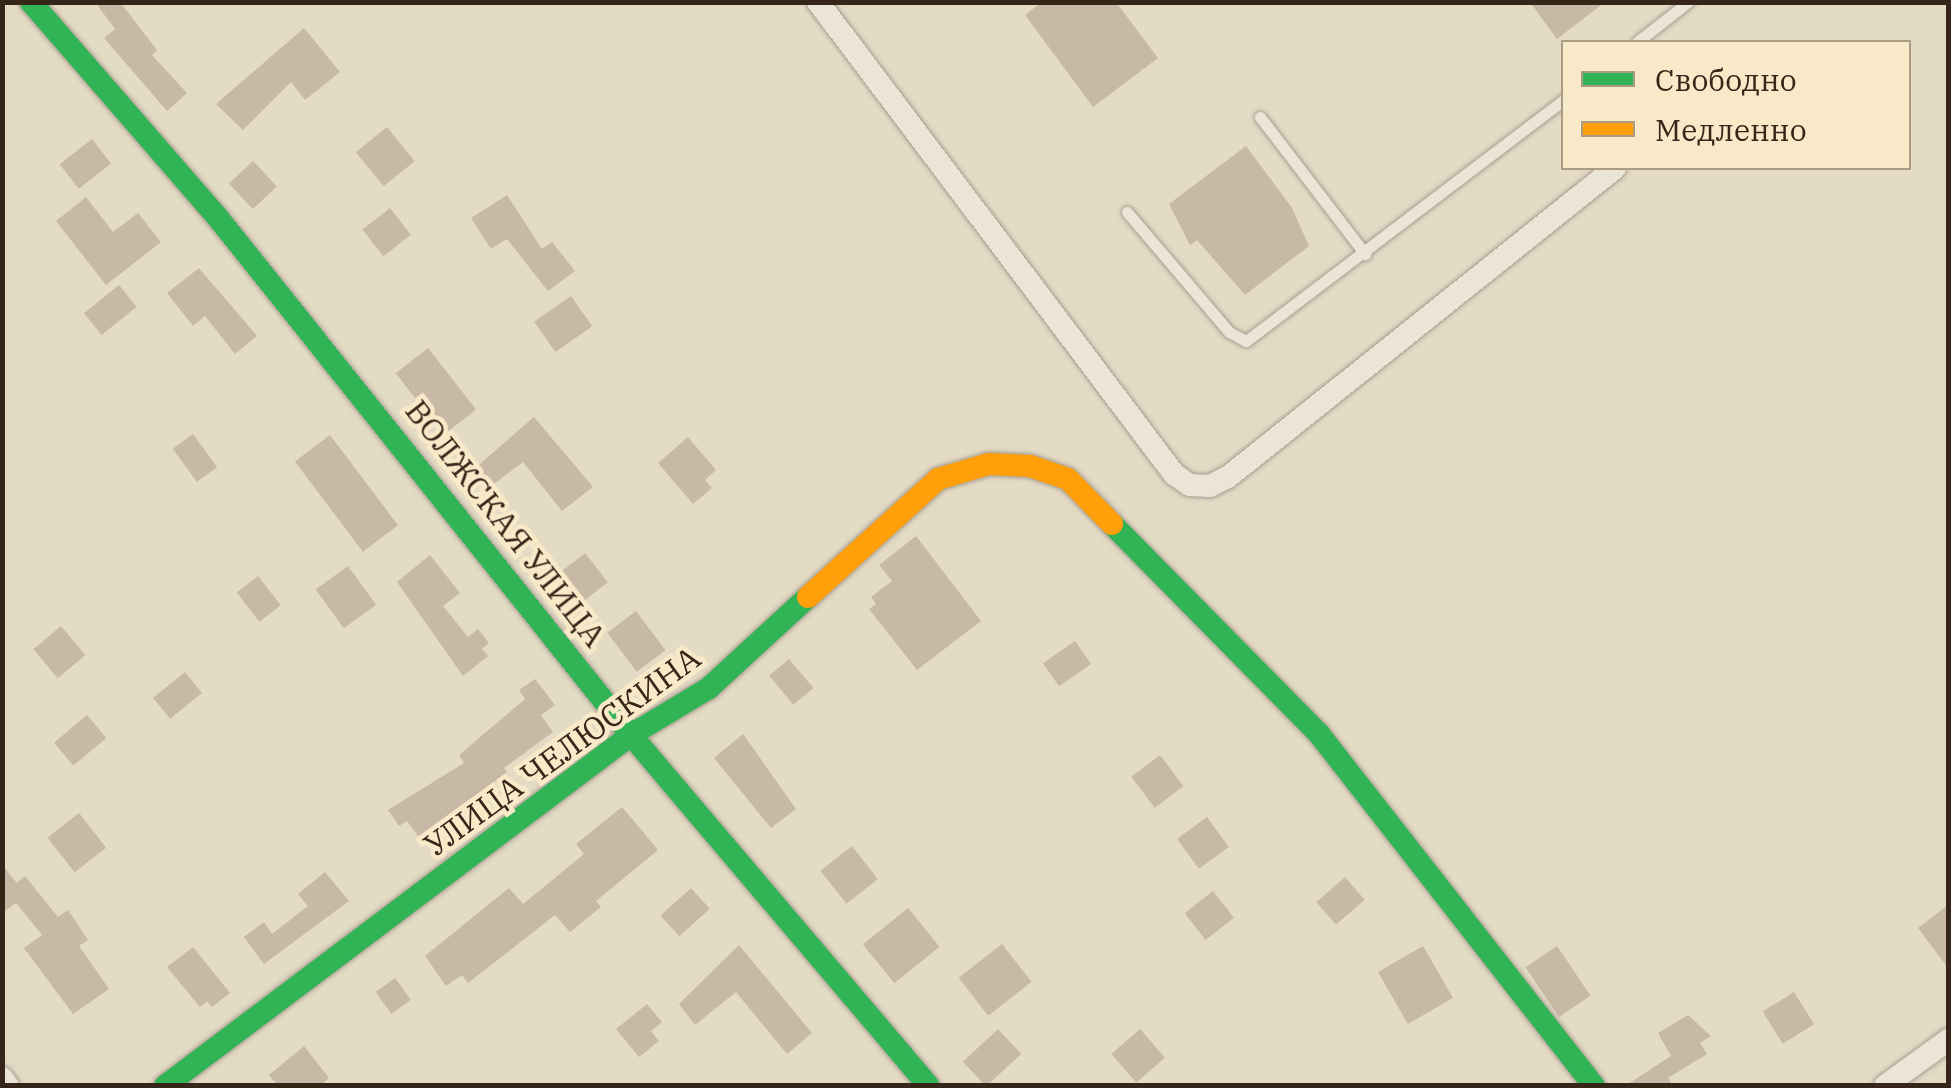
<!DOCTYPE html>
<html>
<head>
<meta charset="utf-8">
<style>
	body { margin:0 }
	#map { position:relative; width:1951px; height:1088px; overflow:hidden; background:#e4dbc5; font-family:"IBM Plex Serif",serif }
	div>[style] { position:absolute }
	.building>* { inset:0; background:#c8b8a6; transform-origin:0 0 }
	.roads { filter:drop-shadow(0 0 2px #a89e90) drop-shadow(0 0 2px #a89e90) }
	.lane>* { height:11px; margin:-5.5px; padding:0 5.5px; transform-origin:5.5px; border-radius:5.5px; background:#ebe5d8 }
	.street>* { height:22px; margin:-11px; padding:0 11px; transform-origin:11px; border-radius:11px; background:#ebe5d8 }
	.fast>* { height:22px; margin:-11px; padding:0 11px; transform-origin:11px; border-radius:11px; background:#30b455 }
	.slow>* { height:22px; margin:-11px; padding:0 11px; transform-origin:11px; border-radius:11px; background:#ff9f0a }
	span { translate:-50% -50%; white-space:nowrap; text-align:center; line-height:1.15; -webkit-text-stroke:9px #f8eac8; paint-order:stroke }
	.street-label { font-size:32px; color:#362619 }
	.frame { position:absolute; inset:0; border:5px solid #362619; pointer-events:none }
	.legend { position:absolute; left:1561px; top:40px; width:350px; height:130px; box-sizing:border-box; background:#f8eac8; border:2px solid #aa9c82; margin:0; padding:12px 18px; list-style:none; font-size:30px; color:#362619 }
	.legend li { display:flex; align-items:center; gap:20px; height:50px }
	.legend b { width:50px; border:2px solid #aa9c82 }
</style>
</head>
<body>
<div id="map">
	<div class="building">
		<i style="clip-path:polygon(95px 2px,120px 2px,157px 50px,152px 55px,187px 93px,167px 111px,104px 38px,115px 29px)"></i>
		<i style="clip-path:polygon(1042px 2px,1116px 2px,1158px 58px,1093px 107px,1025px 15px)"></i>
		<i style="clip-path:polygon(1530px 2px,1605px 2px,1557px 39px)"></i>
		<i style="clip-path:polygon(304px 28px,340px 72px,305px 100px,291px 82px,243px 130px,216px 104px)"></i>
		<i style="left:387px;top:127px;width:44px;height:40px;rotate:51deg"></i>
		<i style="left:92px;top:139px;width:31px;height:41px;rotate:52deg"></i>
		<i style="clip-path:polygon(1246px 146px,1292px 208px,1309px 246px,1245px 295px,1197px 240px,1190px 245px,1169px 204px)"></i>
		<i style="left:253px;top:161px;width:35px;height:33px;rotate:47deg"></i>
		<i style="clip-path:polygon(507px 195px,542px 249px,552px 242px,575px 271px,548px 291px,507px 239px,491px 249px,471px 218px)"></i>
		<i style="clip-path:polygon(86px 197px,113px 232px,138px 213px,161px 242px,106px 285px,56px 221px)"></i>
		<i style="left:390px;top:208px;width:34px;height:35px;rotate:52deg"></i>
		<i style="clip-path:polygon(199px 268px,257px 336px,235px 354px,205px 316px,193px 326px,167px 293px)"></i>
		<i style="left:119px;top:285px;width:28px;height:45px;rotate:51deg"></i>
		<i style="left:571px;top:296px;width:37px;height:45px;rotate:55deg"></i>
		<i style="left:428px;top:348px;width:78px;height:41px;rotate:52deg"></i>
		<i style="clip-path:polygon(534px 417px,593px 487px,562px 511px,523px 462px,487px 489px,473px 470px)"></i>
		<i style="left:193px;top:434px;width:41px;height:25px;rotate:54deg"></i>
		<i style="left:330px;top:435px;width:113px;height:44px;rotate:53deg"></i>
		<i style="clip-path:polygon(688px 437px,716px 470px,705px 480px,712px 488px,693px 504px,658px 463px)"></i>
		<i style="clip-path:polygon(916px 536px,981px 621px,917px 670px,869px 609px,876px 604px,871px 597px,892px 581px,879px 565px)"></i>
		<i style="left:585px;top:553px;width:37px;height:40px;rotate:52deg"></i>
		<i style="clip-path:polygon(430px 555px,460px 593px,443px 606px,468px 637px,478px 629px,489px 643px,482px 649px,488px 656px,463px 676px,397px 582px)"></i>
		<i style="left:348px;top:566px;width:48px;height:40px;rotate:54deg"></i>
		<i style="left:258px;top:576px;width:37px;height:27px;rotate:52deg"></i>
		<i style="left:636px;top:611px;width:49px;height:36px;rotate:53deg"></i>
		<i style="left:61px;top:626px;width:38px;height:36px;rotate:50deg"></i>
		<i style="left:1075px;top:641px;width:28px;height:39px;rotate:55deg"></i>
		<i style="left:789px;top:659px;width:38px;height:26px;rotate:50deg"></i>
		<i style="left:185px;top:672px;width:27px;height:41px;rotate:51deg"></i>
		<i style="clip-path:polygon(535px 679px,555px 705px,541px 715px,553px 732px,504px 768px,507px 772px,480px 793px,487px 802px,466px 817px,459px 807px,419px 837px,407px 821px,399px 826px,388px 810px,464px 763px,459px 755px,525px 699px,519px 690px)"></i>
		<i style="left:87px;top:715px;width:30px;height:43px;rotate:50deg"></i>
		<i style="clip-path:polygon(743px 734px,796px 809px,771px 828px,714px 758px)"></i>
		<i style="left:1160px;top:755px;width:39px;height:36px;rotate:53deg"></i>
		<i style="clip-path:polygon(622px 807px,658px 850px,596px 901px,601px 907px,570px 932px,555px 915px,468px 983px,462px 975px,446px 986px,425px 956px,509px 888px,523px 904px,584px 854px,576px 844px)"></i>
		<i style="left:79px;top:813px;width:44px;height:40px;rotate:52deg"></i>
		<i style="left:1207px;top:817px;width:37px;height:37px;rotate:54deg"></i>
		<i style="left:852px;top:846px;width:42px;height:40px;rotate:52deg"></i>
		<i style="clip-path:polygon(2px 865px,17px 883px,25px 876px,58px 917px,68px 910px,88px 940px,79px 946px,109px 989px,73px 1014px,24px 948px,42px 935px,16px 903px,2px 913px)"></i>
		<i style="clip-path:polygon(325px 872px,349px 901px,264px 964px,244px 937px,264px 922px,272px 934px,308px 906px,298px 894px)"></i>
		<i style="left:1345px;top:877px;width:30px;height:38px;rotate:49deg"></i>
		<i style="left:691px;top:888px;width:28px;height:41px;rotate:48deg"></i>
		<i style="left:1213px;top:891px;width:34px;height:36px;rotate:52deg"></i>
		<i style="clip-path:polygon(1948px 905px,1948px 968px,1918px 928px)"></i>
		<i style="left:908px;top:908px;width:50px;height:58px;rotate:51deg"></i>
		<i style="left:1002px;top:944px;width:48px;height:55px;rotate:52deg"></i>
		<i style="clip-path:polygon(739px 945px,812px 1033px,787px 1054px,736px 992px,695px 1025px,679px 1004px)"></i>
		<i style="left:1423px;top:946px;width:60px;height:52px;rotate:60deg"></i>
		<i style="left:1557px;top:946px;width:60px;height:38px;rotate:56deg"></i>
		<i style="clip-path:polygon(193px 947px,230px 993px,212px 1007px,207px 1001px,200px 1007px,167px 967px)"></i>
		<i style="left:395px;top:978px;width:27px;height:24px;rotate:54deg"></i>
		<i style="left:1794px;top:992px;width:38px;height:37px;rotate:58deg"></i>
		<i style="clip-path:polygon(647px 1004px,662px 1022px,651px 1031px,659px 1041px,639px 1057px,616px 1029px)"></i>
		<i style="clip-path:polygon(1688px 1015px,1711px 1036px,1700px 1043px,1707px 1054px,1668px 1078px,1673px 1086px,1625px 1086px,1671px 1056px,1658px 1033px)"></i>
		<i style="left:998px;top:1029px;width:34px;height:48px;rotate:47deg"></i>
		<i style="left:1140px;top:1029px;width:38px;height:38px;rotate:49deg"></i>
		<i style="clip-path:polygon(304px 1046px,329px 1078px,320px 1086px,278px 1086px,269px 1075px)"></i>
	</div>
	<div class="roads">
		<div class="lane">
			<i style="left:1637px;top:42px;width:65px;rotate:-38.1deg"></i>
			<i style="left:1260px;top:117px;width:173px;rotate:52.5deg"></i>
			<i style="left:1127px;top:212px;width:157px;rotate:49.6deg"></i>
			<i style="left:1229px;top:332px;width:19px;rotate:28deg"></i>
			<i style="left:1246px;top:341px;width:399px;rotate:-37.2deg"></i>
		</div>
		<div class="street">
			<i style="left:818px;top:2px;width:591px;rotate:52.98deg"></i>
			<i style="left:1174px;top:474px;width:19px;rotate:35deg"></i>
			<i style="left:1190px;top:485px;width:20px;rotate:3deg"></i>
			<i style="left:1210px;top:486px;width:20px;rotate:-27deg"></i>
			<i style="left:1228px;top:477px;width:495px;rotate:-38.6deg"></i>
			<i style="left:2px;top:1078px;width:10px;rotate:53deg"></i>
			<i style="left:1885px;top:1086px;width:78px;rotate:-36.1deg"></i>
		</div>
		<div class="fast">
			<i style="left:31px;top:2px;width:287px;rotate:49.1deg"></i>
			<i style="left:219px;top:219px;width:660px;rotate:51.39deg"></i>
			<i style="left:631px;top:735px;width:460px;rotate:49.7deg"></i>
			<i style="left:1112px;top:524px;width:295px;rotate:45.4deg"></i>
			<i style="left:1319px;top:734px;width:447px;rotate:52deg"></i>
			<i style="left:165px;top:1086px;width:583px;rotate:-36.99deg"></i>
			<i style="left:631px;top:735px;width:91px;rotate:-31.1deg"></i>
			<i style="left:709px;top:688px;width:134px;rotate:-42.6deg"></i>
		</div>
		<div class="slow">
			<i style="left:808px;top:597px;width:176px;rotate:-42.2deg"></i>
			<i style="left:938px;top:479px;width:53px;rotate:-16.4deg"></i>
			<i style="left:989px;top:464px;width:41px;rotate:2.8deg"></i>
			<i style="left:1030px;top:466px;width:40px;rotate:18.9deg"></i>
			<i style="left:1068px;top:479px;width:63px;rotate:45.6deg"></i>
		</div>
	</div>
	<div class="street-label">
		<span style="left:506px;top:523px;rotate:52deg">ВОЛЖСКАЯ УЛИЦА</span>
		<span style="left:562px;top:751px;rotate:-36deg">УЛИЦА ЧЕЛЮСКИНА</span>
	</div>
	<div class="frame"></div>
	<ul class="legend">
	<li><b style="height:12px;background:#30b455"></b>Свободно</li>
	<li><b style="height:12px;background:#ff9f0a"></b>Медленно</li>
	</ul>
</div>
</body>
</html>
